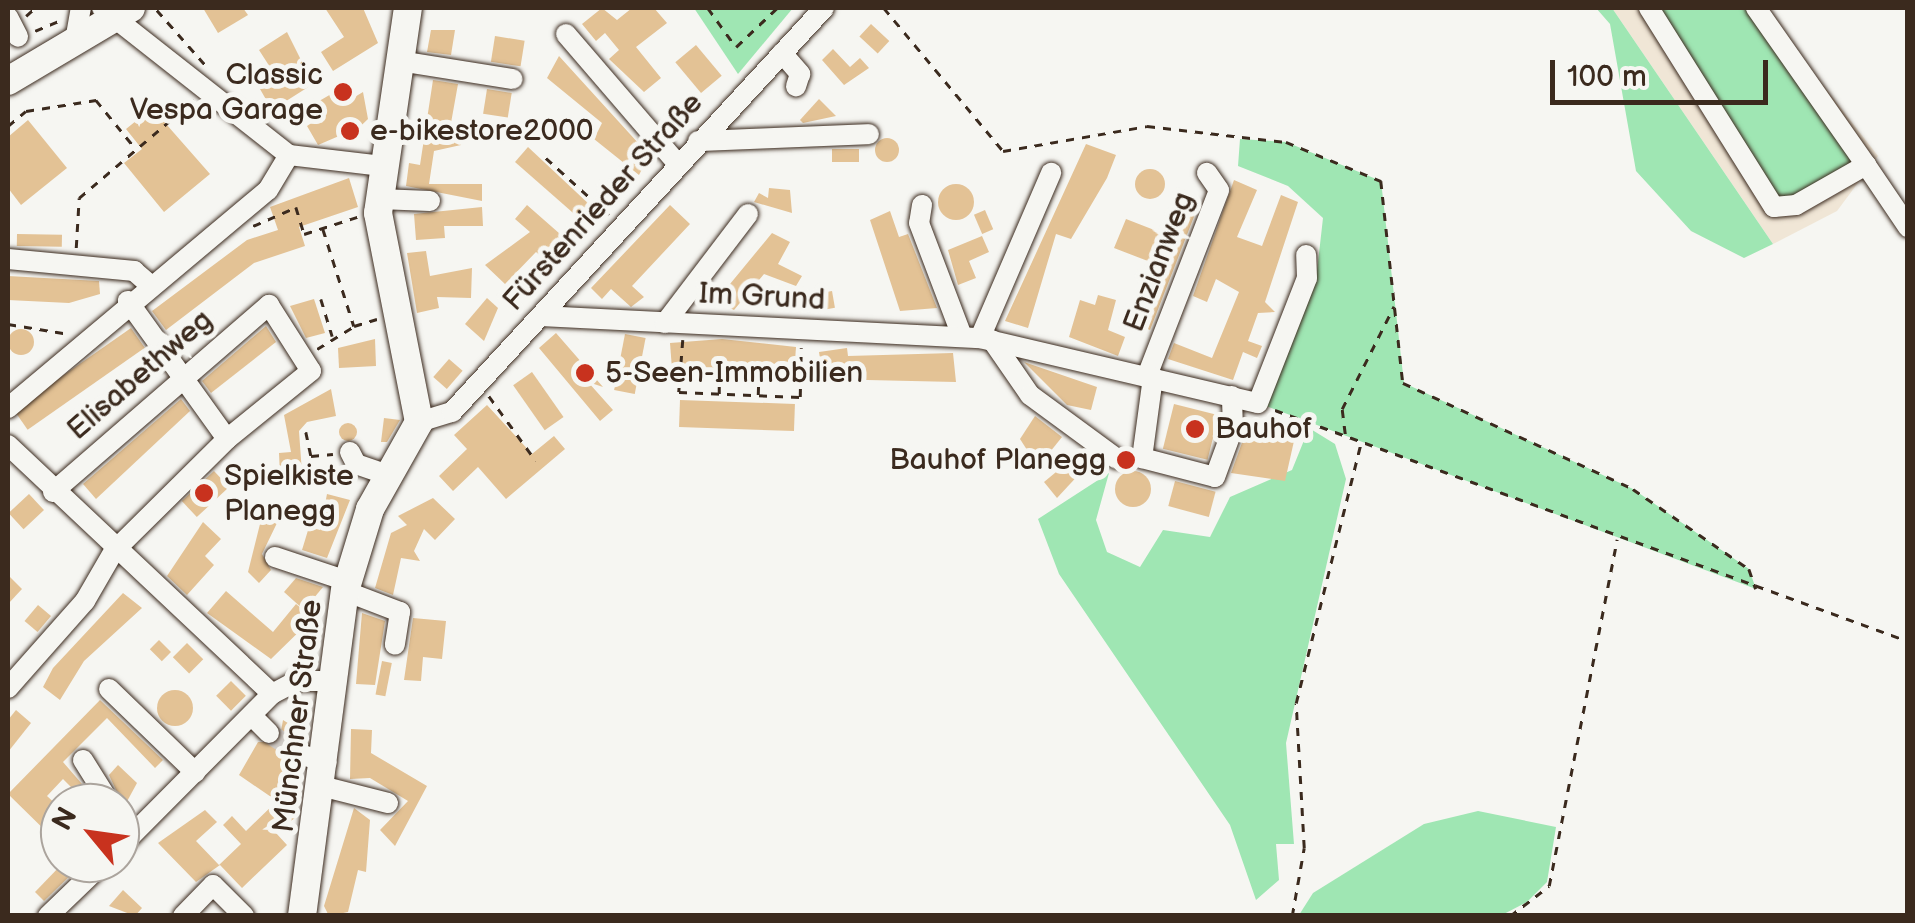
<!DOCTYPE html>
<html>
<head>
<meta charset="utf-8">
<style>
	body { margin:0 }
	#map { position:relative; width:1915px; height:923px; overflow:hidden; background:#f6f6f2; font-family:"Balsamiq Sans",sans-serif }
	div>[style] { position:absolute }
	.built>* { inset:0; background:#f0e6d6 }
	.green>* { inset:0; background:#9fe6b3 }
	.building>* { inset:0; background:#e3c295; transform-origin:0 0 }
	.round { border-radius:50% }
	.minor-tunnel>* { height:20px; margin-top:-10px; transform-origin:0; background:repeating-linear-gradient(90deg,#d1cdc8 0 20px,transparent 0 30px) }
	.path>* { height:2.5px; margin-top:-1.25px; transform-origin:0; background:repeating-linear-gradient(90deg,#3b2a1e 0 8px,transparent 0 16px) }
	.roads { filter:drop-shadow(0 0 2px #3b2a1e) drop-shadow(0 0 2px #3b2a1e) }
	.minor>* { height:20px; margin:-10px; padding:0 10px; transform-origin:10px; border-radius:10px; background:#f6f6f2 }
	.major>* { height:28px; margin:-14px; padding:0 14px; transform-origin:14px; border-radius:14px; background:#f6f6f2 }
	.dots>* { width:28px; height:28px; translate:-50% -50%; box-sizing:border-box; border:5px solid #f6f6f2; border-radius:50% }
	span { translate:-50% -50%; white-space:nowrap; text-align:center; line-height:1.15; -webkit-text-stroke:10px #f6f6f2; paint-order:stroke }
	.poi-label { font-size:30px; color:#3b2a1e }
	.right { translate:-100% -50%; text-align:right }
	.left { translate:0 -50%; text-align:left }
	.street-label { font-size:30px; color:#3b2a1e }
	.frame { position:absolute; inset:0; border:10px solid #3b2a1e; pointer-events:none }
	.north { position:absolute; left:40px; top:783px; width:100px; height:100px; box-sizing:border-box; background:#f6f6f2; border:2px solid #aba49d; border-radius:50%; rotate:299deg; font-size:28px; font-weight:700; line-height:40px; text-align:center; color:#3b2a1e }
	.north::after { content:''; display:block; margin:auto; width:35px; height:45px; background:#c8321e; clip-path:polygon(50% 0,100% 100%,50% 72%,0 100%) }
	.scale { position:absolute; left:1550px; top:60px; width:218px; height:45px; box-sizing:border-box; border:5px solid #3b2a1e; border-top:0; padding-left:12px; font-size:30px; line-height:35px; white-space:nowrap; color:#3b2a1e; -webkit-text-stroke:8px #f6f6f2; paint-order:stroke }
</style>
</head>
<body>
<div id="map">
	<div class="built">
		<i style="clip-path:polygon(1612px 8px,1763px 8px,1878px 156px,1837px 211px,1773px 244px)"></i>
	</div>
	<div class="green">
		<i style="clip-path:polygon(694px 8px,793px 8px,738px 74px)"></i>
		<i style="clip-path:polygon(1596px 8px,1612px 8px,1773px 244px,1744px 258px,1691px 231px,1636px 171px,1610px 24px)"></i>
		<i style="clip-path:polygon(1650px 8px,1756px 8px,1866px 165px,1774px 207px)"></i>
		<i style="clip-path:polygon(1240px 139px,1286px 142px,1381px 181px,1404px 383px,1633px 489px,1749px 569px,1756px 589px,1258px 403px,1316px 280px,1323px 218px,1288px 186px,1238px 166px)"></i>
		<i style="clip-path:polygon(1309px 428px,1335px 444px,1346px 479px,1286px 743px,1294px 844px,1276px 844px,1279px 880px,1256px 900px,1230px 825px,1059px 574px,1038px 519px,1109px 473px,1096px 520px,1107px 552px,1140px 567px,1163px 530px,1210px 537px,1230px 497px,1292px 470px)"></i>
		<i style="clip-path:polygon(1478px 811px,1556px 827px,1547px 882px,1527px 902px,1502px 915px,1299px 915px,1313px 893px,1424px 824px)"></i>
	</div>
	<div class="building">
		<i style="clip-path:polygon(203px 8px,243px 8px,248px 15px,218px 33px)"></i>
		<i style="clip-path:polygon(325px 8px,363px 8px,378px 43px,333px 71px,321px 52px,344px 37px)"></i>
		<i style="clip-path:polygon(602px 8px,617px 20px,632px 8px,654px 8px,667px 23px,636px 47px,661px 78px,644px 92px,609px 59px,619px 50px,605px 33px,596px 41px,582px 24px)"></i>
		<i style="left:871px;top:24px;width:25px;height:17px;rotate:43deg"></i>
		<i style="clip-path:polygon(431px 30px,455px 30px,451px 55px,427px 52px)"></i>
		<i style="clip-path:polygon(287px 32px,313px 84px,272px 110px,260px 89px,277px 78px,259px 50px)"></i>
		<i style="left:495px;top:36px;width:30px;height:26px;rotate:9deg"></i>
		<i style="left:696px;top:45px;width:40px;height:27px;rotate:50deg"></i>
		<i style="clip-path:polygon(833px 49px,850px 67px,860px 58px,869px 68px,844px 85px,822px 60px)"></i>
		<i style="clip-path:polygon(559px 56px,649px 155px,639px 175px,594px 139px,602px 123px,547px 78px)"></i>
		<i style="clip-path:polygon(433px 80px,458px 84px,451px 123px,464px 125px,461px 145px,434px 151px,429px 184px,482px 184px,482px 201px,406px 186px,409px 163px,420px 165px)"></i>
		<i style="clip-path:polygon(345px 86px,353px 98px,363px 92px,368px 119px,343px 143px,339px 136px,318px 145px,307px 126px,316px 120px,314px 104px)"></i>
		<i style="left:487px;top:89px;width:25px;height:25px;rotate:9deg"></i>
		<i style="clip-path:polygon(819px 99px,836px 116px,803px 123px,800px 120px)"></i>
		<i style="left:677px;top:104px;width:19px;height:13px;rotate:51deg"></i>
		<i style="clip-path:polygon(152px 108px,210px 174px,164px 212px,124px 163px,142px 149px,126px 129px)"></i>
		<i style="clip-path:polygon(28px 120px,67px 168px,21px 205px,8px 188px,8px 137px)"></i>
		<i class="round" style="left:875px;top:138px;width:24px;height:24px"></i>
		<i style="clip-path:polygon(1086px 144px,1116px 155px,1107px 178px,1071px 239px,1056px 234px,1028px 328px,1005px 321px)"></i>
		<i style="clip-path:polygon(528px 147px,591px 206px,580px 219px,515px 162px)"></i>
		<i style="left:832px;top:149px;width:27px;height:13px"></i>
		<i class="round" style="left:1135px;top:169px;width:30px;height:30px"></i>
		<i style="clip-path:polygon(349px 178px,358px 207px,299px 227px,305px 246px,254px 263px,166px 330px,152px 311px,247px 240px,278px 230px,270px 207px)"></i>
		<i style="clip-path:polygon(1234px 180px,1257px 190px,1237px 237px,1262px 246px,1281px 195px,1298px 202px,1265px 302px,1275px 312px,1258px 313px,1248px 341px,1262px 346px,1257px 358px,1243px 352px,1233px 380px,1168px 359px,1174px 343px,1212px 358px,1239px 292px,1216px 279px,1207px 302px,1193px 296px)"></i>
		<i class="round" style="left:938px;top:184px;width:36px;height:36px"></i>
		<i style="clip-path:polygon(769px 188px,790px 190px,792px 213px,754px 202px,759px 193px,768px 198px)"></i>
		<i style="clip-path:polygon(527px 205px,568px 241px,549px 263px,536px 252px,505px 284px,485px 265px,530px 232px,515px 219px)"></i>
		<i style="clip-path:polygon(670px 205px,690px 224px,632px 286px,644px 297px,631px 307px,611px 289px,602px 299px,591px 288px)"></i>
		<i style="clip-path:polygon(482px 207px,483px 226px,444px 226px,445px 238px,416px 240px,414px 214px)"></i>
		<i style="clip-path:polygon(1180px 209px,1195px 214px,1150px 330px,1133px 323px,1153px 263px,1114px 248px,1126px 219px,1162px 233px)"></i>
		<i style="left:985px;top:210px;width:21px;height:12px;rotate:67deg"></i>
		<i style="clip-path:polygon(890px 211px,899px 237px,908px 234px,937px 308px,900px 311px,870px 220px)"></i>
		<i style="clip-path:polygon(772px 233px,790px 242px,778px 264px,802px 276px,796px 286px,764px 274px,734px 310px,716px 301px)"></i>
		<i style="left:17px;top:234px;width:45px;height:12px;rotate:1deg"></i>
		<i style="clip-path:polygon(982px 236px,989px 252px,969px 261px,976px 278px,958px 285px,948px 250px)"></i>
		<i style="clip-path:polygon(426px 251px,430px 276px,472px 268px,471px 298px,437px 297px,439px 308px,417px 313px,407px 253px)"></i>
		<i style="clip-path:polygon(8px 276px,99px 281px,100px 294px,69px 303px,8px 300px)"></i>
		<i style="left:832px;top:291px;width:17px;height:14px;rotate:80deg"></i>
		<i style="clip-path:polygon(1098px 295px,1116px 300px,1108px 330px,1125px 337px,1118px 356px,1069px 337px,1080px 300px,1095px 305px)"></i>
		<i style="clip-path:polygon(487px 298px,498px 308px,484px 341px,465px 324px)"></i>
		<i style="clip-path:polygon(314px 299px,325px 333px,306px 338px,290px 306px)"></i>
		<i style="clip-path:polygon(266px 326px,276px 342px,211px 393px,202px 381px)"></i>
		<i style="left:131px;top:328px;width:24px;height:143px;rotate:55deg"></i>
		<i class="round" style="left:8px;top:329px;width:26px;height:26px"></i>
		<i style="clip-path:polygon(556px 333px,603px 387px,588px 382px,613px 410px,600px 421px,539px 348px)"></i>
		<i style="left:625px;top:334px;width:21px;height:57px;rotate:11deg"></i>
		<i style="clip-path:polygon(375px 339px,376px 366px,339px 368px,338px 348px)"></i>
		<i style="clip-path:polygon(722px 339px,796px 347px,794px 375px,672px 369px,670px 343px)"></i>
		<i style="clip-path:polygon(847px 348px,848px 356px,953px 353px,956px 382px,823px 379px,819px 352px)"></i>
		<i style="left:449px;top:359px;width:18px;height:24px;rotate:41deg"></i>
		<i style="clip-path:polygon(1024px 362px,1097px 387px,1091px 410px,1067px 405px)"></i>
		<i style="left:532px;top:372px;width:55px;height:23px;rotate:55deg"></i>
		<i style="clip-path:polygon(331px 389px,336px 416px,307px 422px,299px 431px,302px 473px,280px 475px,279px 453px,291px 452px,284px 415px)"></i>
		<i style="clip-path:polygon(181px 399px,190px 411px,96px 499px,83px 484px)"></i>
		<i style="left:680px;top:400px;width:115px;height:27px;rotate:2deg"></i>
		<i style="left:1174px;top:404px;width:46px;height:46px;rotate:14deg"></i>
		<i style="clip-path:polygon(487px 405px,532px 454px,554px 436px,565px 449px,506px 499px,478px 467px,453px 491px,439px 476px,467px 449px,454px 435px)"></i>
		<i style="clip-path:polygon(1035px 416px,1062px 437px,1038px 467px,1020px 439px)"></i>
		<i style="clip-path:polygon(384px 418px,400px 420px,387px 442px,381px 442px)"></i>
		<i class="round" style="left:339px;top:423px;width:18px;height:18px"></i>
		<i style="clip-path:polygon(1247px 429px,1294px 441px,1285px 481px,1231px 473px)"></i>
		<i style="clip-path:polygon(1073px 458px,1083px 470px,1057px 498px,1044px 482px)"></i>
		<i class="round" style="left:1115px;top:471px;width:36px;height:36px"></i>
		<i style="left:214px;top:471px;width:22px;height:44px;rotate:47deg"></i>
		<i style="left:1175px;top:481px;width:42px;height:26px;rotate:15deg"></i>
		<i style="left:29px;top:494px;width:22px;height:28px;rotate:47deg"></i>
		<i style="clip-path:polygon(327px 494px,350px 500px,327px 558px,302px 550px,309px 527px,320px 530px)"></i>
		<i style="clip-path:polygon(433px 498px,455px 519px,435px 540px,424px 529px,414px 551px,420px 561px,401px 558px,393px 595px,375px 588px,391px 533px,407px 525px,398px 516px)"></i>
		<i style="clip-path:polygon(261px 520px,277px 523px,262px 554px,271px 570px,259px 583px,248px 572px)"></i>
		<i style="clip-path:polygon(203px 522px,221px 539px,205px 556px,214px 565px,187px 595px,167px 576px)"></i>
		<i style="clip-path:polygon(8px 575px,22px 589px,8px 604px)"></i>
		<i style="clip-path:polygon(296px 578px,323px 587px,304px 610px,284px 592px)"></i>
		<i style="clip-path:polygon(226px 591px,273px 632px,296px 604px,313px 618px,271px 659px,207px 613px)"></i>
		<i style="clip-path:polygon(123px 593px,142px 608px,84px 661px,60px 700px,43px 687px,53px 668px)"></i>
		<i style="left:38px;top:605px;width:17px;height:21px;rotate:40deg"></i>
		<i style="clip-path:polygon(362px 613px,385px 621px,375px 685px,356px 684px)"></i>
		<i style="clip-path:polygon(413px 618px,446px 621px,442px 659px,423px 657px,421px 681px,404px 680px)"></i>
		<i style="left:159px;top:640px;width:17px;height:13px;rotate:45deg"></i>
		<i style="left:187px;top:643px;width:23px;height:20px;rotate:45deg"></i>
		<i style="left:382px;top:661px;width:10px;height:34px;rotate:11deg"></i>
		<i style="left:231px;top:681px;width:21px;height:21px;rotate:45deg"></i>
		<i class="round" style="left:157px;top:690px;width:36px;height:36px"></i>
		<i style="clip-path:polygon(100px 700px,163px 760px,155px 768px,107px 718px,63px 762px,82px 784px,75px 791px,63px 779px,47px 796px,60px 808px,60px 845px,8px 794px)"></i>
		<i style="clip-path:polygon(16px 710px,31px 723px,8px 752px,8px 720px)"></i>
		<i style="clip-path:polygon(283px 720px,302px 732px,287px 751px,299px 768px,300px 799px,296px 817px,276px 833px,287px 845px,242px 888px,220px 865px,196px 882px,158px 843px,205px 810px,217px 822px,196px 841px,219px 865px,241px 844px,223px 825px,232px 816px,246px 831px,277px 801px,239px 775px,258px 742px,279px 742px)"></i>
		<i style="clip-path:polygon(351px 729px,372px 730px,371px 753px,427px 786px,395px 846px,380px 830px,408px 801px,370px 778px,350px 779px)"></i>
		<i style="clip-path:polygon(118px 765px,137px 783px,124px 807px,109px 775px)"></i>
		<i style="clip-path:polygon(354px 808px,370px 820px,366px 872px,358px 870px,348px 912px,329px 916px,324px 906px)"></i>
		<i style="clip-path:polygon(63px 863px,77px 869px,44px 901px,35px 892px)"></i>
		<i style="clip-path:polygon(123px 890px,142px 908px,135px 916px,109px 906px)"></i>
	</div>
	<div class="minor-tunnel">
		<i style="left:269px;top:733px;width:37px;rotate:34deg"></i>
	</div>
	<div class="path">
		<i style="left:708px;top:8px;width:48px;rotate:54.3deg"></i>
		<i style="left:736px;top:47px;width:57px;rotate:-43.6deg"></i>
		<i style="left:884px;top:8px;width:186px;rotate:50.2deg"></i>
		<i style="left:1003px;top:151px;width:146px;rotate:-9.8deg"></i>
		<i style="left:1147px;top:126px;width:140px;rotate:6.6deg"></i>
		<i style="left:1286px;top:142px;width:103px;rotate:22.3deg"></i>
		<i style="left:1381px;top:181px;width:203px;rotate:83.8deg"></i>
		<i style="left:1403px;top:383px;width:253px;rotate:24.7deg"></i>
		<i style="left:1633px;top:489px;width:141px;rotate:34.6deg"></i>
		<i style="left:1749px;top:569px;width:21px;rotate:71deg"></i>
		<i style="left:157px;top:10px;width:79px;rotate:48.6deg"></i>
		<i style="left:26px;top:16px;width:12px;rotate:-42deg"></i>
		<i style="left:35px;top:31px;width:26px;rotate:-23deg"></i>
		<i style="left:8px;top:126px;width:23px;rotate:-40deg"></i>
		<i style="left:26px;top:111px;width:71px;rotate:-8.9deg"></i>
		<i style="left:96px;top:100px;width:63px;rotate:50.8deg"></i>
		<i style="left:8px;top:135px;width:1px;rotate:90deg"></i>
		<i style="left:546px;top:158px;width:85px;rotate:42.1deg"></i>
		<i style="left:253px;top:226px;width:47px;rotate:-23.8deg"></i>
		<i style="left:296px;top:207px;width:28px;rotate:73deg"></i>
		<i style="left:304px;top:234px;width:56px;rotate:-17.8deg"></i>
		<i style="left:323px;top:229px;width:102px;rotate:72.3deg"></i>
		<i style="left:354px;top:326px;width:24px;rotate:-17deg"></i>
		<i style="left:76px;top:248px;width:50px;rotate:-86.6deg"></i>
		<i style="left:79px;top:198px;width:151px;rotate:-40.4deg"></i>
		<i style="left:321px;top:299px;width:39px;rotate:73deg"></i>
		<i style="left:8px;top:324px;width:62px;rotate:9.3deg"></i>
		<i style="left:683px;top:340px;width:52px;rotate:94.4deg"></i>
		<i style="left:679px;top:392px;width:121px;rotate:2.4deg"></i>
		<i style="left:800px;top:397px;width:49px;rotate:-88.8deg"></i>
		<i style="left:317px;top:349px;width:42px;rotate:-31.4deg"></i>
		<i style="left:719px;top:394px;width:28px;rotate:-90deg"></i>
		<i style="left:758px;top:395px;width:27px;rotate:-88deg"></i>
		<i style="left:489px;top:396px;width:80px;rotate:54.1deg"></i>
		<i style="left:1275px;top:410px;width:674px;rotate:20.05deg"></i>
		<i style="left:306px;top:432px;width:25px;rotate:78deg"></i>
		<i style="left:311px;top:456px;width:22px;rotate:-5deg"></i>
		<i style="left:1345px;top:434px;width:25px;rotate:-97deg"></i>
		<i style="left:1342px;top:409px;width:115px;rotate:-63.2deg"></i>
		<i style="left:1292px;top:916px;width:69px;rotate:-80deg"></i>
		<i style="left:1304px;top:848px;width:145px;rotate:-93.2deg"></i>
		<i style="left:1296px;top:703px;width:268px;rotate:-76deg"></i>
		<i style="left:1510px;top:916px;width:49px;rotate:-37.6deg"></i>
		<i style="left:1549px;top:886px;width:353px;rotate:-78.9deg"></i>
	</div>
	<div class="roads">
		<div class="minor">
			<i style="left:102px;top:8px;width:238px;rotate:38.2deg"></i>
			<i style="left:289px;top:155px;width:94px;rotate:6.7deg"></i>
			<i style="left:1649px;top:8px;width:235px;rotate:57.9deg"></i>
			<i style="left:1774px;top:207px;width:22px;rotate:-5deg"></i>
			<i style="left:1796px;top:205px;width:81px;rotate:-29.7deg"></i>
			<i style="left:1866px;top:165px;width:192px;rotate:-125deg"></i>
			<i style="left:8px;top:17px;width:22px;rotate:63deg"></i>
			<i style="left:566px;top:34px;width:170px;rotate:49.3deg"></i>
			<i style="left:75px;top:41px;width:34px;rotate:-80deg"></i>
			<i style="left:782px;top:53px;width:28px;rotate:49deg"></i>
			<i style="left:800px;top:74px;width:13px;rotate:108deg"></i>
			<i style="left:399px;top:61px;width:115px;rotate:9deg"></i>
			<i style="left:698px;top:141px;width:171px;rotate:-2.3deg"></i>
			<i style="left:1866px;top:165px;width:75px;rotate:55.9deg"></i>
			<i style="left:379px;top:199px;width:51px;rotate:2.2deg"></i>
			<i style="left:922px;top:205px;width:18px;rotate:99deg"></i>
			<i style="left:919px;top:223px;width:121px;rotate:69.2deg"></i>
			<i style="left:8px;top:259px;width:127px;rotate:5.4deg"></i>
			<i style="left:134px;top:271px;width:20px;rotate:41deg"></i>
			<i style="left:541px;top:316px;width:440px;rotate:2.9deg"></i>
			<i style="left:980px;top:338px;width:285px;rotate:13.2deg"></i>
			<i style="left:1258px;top:403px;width:134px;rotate:-68.6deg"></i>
			<i style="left:1307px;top:278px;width:23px;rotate:-92deg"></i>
			<i style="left:665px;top:323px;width:137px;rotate:-52.7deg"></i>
			<i style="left:980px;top:338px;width:180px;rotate:-66.7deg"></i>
			<i style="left:992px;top:340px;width:67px;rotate:55.4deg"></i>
			<i style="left:1030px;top:395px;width:108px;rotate:36.3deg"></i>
			<i style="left:1147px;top:376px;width:199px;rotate:-68.8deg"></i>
			<i style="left:1219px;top:190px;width:21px;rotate:-125deg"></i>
			<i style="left:1153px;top:377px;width:82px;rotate:97.7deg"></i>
			<i style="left:1142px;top:458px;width:75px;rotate:14.6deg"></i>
			<i style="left:1215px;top:477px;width:52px;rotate:-69.8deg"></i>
			<i style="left:1233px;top:428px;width:32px;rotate:-92deg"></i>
			<i style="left:8px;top:408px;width:339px;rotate:-40deg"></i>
			<i style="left:268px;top:190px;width:41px;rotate:-59deg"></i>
			<i style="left:419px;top:422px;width:34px;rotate:-17deg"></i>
			<i style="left:452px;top:412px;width:549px;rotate:-47.36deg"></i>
			<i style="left:8px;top:445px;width:363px;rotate:43.3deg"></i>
			<i style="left:350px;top:452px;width:13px;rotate:63deg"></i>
			<i style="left:356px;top:464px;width:36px;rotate:19deg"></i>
			<i style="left:53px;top:492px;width:286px;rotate:-40.9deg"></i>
			<i style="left:269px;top:305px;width:78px;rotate:57.5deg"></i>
			<i style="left:311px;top:371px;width:108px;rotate:141deg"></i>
			<i style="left:275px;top:557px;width:76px;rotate:18.4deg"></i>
			<i style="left:345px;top:591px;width:59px;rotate:20.9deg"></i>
			<i style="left:400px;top:612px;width:33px;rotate:99deg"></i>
			<i style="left:8px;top:688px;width:116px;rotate:-48.5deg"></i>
			<i style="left:85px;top:601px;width:58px;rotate:-59.9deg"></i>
			<i style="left:114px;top:551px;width:159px;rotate:-44.7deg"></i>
			<i style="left:227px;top:439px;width:170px;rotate:-125.7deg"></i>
			<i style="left:109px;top:689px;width:120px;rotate:44deg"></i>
			<i style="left:252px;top:716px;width:24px;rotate:45deg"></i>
			<i style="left:300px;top:754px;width:28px;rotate:18deg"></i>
			<i style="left:83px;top:760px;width:51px;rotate:57.9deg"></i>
			<i style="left:325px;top:787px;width:65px;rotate:14.3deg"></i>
			<i style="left:120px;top:847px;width:216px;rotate:-45.2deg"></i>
			<i style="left:272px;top:694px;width:27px;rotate:-28deg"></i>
			<i style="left:296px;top:681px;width:35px"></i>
			<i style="left:48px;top:916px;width:76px;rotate:-43.9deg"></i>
			<i style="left:183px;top:916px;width:43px;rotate:-45.9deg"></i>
			<i style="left:213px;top:885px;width:44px;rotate:45deg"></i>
		</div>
		<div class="major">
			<i style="left:8px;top:81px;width:143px;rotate:-30.7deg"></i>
			<i style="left:302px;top:916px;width:328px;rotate:-82.5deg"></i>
			<i style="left:345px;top:591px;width:86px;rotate:-73deg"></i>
			<i style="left:370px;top:509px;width:100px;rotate:-60.6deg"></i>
			<i style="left:419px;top:422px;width:213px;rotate:-101.1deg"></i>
			<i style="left:378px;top:213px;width:207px;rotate:-81.7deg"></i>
		</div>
	</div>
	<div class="dots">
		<i style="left:343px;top:92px;background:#c8321e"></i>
		<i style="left:350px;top:131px;background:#c8321e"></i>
		<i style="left:585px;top:373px;background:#c8321e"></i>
		<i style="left:1195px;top:429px;background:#c8321e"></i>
		<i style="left:1126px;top:460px;background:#c8321e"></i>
		<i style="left:204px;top:493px;background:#c8321e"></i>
	</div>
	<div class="poi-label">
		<span class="right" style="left:323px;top:92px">Classic<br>Vespa Garage</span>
		<span class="left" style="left:370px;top:131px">e-bikestore2000</span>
		<span class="left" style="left:605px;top:373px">5-Seen-Immobilien</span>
		<span class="left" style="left:1215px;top:429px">Bauhof</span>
		<span class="right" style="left:1106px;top:460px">Bauhof Planegg</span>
		<span class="left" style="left:224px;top:493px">Spielkiste<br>Planegg</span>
	</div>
	<div class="street-label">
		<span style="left:603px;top:202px;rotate:-48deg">Fürstenrieder Straße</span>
		<span style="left:1159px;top:262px;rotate:-69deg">Enzianweg</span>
		<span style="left:762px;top:297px;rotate:3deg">Im Grund</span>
		<span style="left:140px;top:375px;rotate:-41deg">Elisabethweg</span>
		<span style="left:298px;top:716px;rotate:-83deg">Münchner Straße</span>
	</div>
	<div class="frame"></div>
	<div class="north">N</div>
	<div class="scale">100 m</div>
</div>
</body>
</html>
